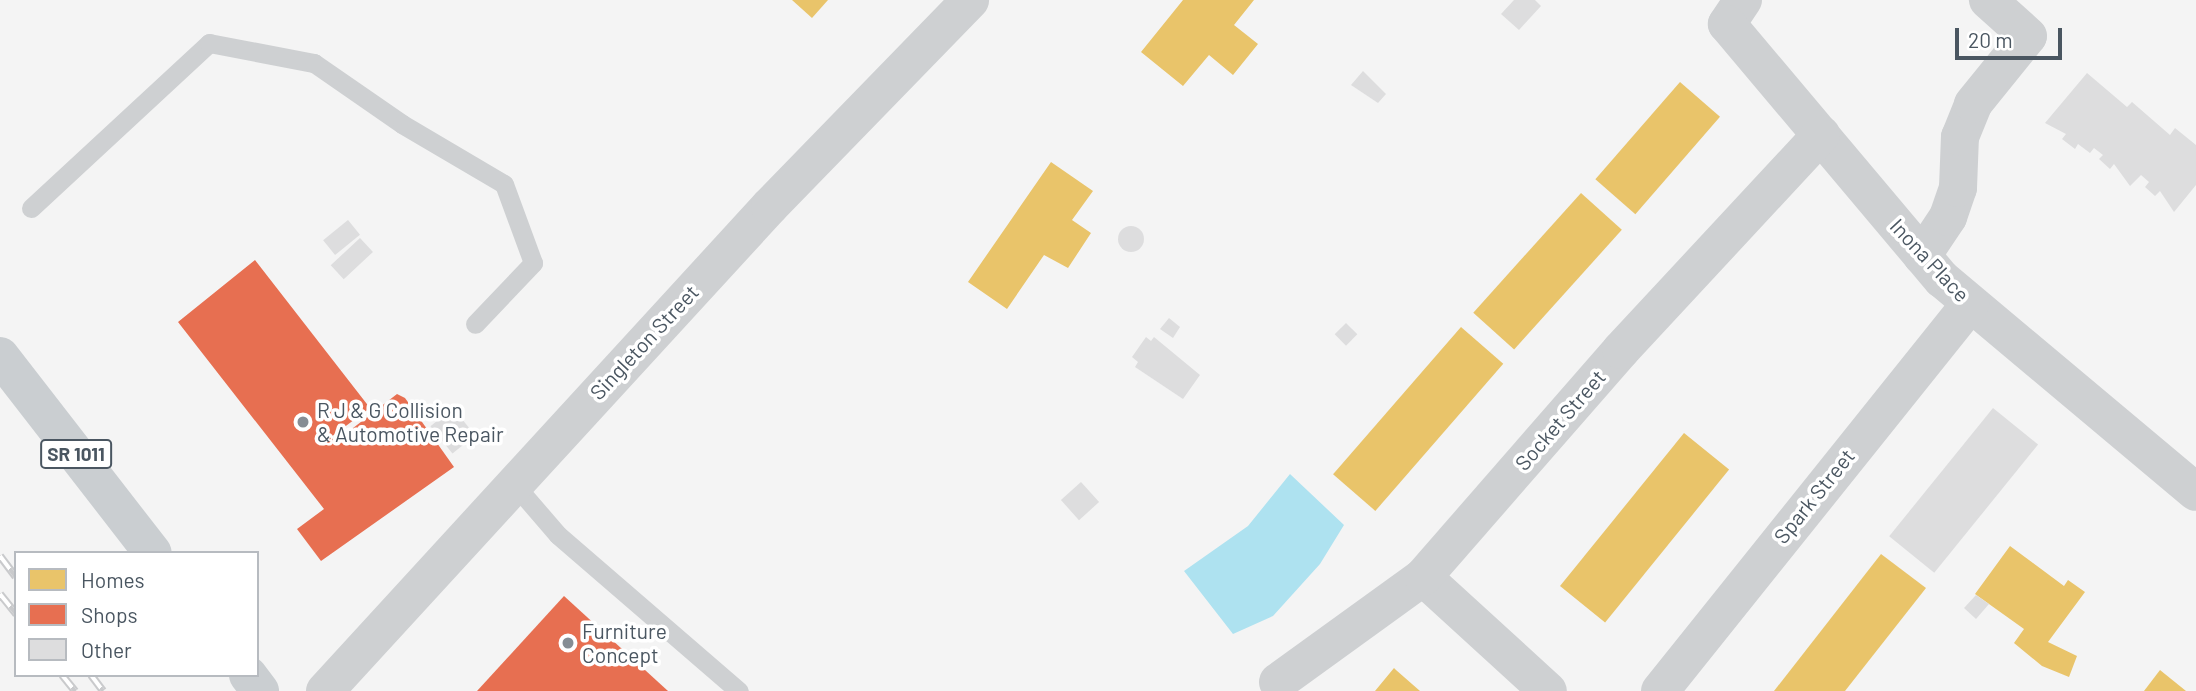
<!DOCTYPE html>
<html>
<head>
<meta charset="utf-8">
<style>
	body { margin:0 }
	#map { position:relative; width:2196px; height:691px; overflow:hidden; background:#f4f4f4; font-family:Barlow,sans-serif }
	div>[style] { position:absolute }
	.water>* { inset:0; background:#aee2f0 }
	.homes>* { inset:0; background:#e9c46a; transform-origin:0 0 }
	.shops>* { inset:0; background:#e76f51 }
	.building>* { inset:0; background:#ddddde; transform-origin:0 0 }
	.round { border-radius:50% }
	.service>* { height:19px; margin:-9.5px; padding:0 9.5px; transform-origin:9.5px; border-radius:9.5px; background:#ced0d2 }
	.minor>* { height:38px; margin:-19px; padding:0 19px; transform-origin:19px; border-radius:19px; background:#ced0d2 }
	.primary>* { height:38px; margin:-19px; padding:0 19px; transform-origin:19px; border-radius:19px; background:#caced1 }
	.rail>* { height:8px; margin-top:-4px; transform-origin:0; background:repeating-linear-gradient(90deg,#fff 0 16px,#c9cacc 0 32px); box-sizing:border-box; border-block:2px solid #c9cacc }
	.dots>* { width:19px; height:19px; translate:-50% -50%; box-sizing:border-box; border:4px solid #fff; border-radius:50% }
	span { translate:-50% -50%; white-space:nowrap; text-align:center; line-height:1.15; -webkit-text-stroke:7px #fff; paint-order:stroke }
	.shield-label span { padding:2px 5px; background:#fff; border:2px solid; border-radius:5px; -webkit-text-stroke-width:0 }
	.shield-label { font-size:19px; color:#4a5661; font-weight:700 }
	.street-label { font-size:21px; color:#4a5661 }
	.poi-label { font-size:21px; color:#4a5661 }
	.left { translate:0 -50%; text-align:left }
	.legend { position:absolute; left:14px; top:551px; width:245px; height:126px; box-sizing:border-box; background:#fff; border:2px solid #b7bbc0; margin:0; padding:9px 12px; list-style:none; font-size:21px; color:#4a5661 }
	.legend li { display:flex; align-items:center; gap:14px; height:35px }
	.legend b { width:35px; border:2px solid #b7bbc0 }
	.scale { position:absolute; left:1955px; top:28px; width:107px; height:32px; box-sizing:border-box; border:4px solid #4a5661; border-top:0; padding-left:9px; font-size:21px; line-height:24px; white-space:nowrap; color:#4a5661; -webkit-text-stroke:5px #fff; paint-order:stroke }
</style>
</head>
<body>
<div id="map">
	<div class="water">
		<i style="clip-path:polygon(1290px 474px,1344px 525px,1320px 564px,1273px 616px,1233px 634px,1184px 571px,1248px 526px)"></i>
	</div>
	<div class="homes">
		<i style="clip-path:polygon(792px 0,828px 0,812px 18px)"></i>
		<i style="clip-path:polygon(1183px 0,1254px 0,1234px 25px,1258px 44px,1233px 75px,1209px 55px,1183px 86px,1141px 52px)"></i>
		<i style="left:1680px;top:82px;width:53px;height:129px;rotate:41deg"></i>
		<i style="clip-path:polygon(1051px 162px,1093px 191px,1072px 220px,1091px 233px,1068px 268px,1044px 255px,1007px 309px,968px 282px)"></i>
		<i style="left:1581px;top:193px;width:55px;height:161px;rotate:42deg"></i>
		<i style="left:1461px;top:327px;width:56px;height:195px;rotate:41deg"></i>
		<i style="left:1684px;top:433px;width:58px;height:197px;rotate:39deg"></i>
		<i style="clip-path:polygon(2010px 546px,2064px 586px,2068px 580px,2085px 592px,2048px 642px,2077px 656px,2069px 677px,2042px 666px,2014px 643px,2024px 629px,1975px 594px)"></i>
		<i style="clip-path:polygon(1881px 554px,1926px 588px,1845px 691px,1774px 691px)"></i>
		<i style="clip-path:polygon(1394px 668px,1396px 670px,1420px 691px,1375px 691px)"></i>
		<i style="clip-path:polygon(2160px 670px,2186px 691px,2144px 691px)"></i>
	</div>
	<div class="shops">
		<i style="clip-path:polygon(255px 260px,370px 408px,331px 437px,335px 442px,397px 394px,405px 398px,454px 467px,321px 561px,297px 529px,324px 509px,178px 322px)"></i>
		<i style="clip-path:polygon(564px 596px,668px 691px,477px 691px)"></i>
	</div>
	<div class="building">
		<i style="clip-path:polygon(1514px 0,1535px 0,1541px 6px,1519px 30px,1501px 14px)"></i>
		<i style="clip-path:polygon(1363px 71px,1386px 94px,1378px 103px,1351px 85px)"></i>
		<i style="clip-path:polygon(2087px 73px,2127px 107px,2132px 102px,2170px 135px,2175px 128px,2196px 145px,2196px 185px,2174px 212px,2160px 191px,2155px 196px,2145px 187px,2149px 182px,2141px 175px,2130px 186px,2114px 164px,2110px 169px,2099px 159px,2103px 155px,2094px 148px,2090px 153px,2078px 144px,2075px 149px,2062px 139px,2066px 134px,2045px 123px)"></i>
		<i style="left:348px;top:220px;width:19px;height:32px;rotate:51deg"></i>
		<i class="round" style="left:1118px;top:226px;width:26px;height:26px"></i>
		<i style="left:360px;top:238px;width:19px;height:40px;rotate:47deg"></i>
		<i style="clip-path:polygon(1169px 318px,1180px 327px,1173px 338px,1160px 329px)"></i>
		<i style="left:1346px;top:323px;width:16px;height:16px;rotate:45deg"></i>
		<i style="clip-path:polygon(1146px 337px,1151px 341px,1154px 337px,1200px 375px,1183px 399px,1135px 367px,1138px 362px,1132px 357px)"></i>
		<i style="left:453px;top:408px;width:35px;height:29px;rotate:51deg"></i>
		<i style="left:1993px;top:408px;width:58px;height:165px;rotate:39deg"></i>
		<i style="left:1081px;top:482px;width:27px;height:27px;rotate:48deg"></i>
		<i style="clip-path:polygon(1976px 595px,1989px 604px,1976px 619px,1964px 608px)"></i>
	</div>
	<div class="service">
		<i style="left:31px;top:208px;width:243px;rotate:-42.8deg"></i>
		<i style="left:209px;top:43px;width:107px;rotate:10.8deg"></i>
		<i style="left:314px;top:63px;width:107px;rotate:34.7deg"></i>
		<i style="left:402px;top:124px;width:118px;rotate:30.5deg"></i>
		<i style="left:504px;top:184px;width:84px;rotate:69.8deg"></i>
		<i style="left:533px;top:263px;width:84px;rotate:133.6deg"></i>
		<i style="left:514px;top:484px;width:67px;rotate:49.2deg"></i>
		<i style="left:558px;top:535px;width:239px;rotate:40.8deg"></i>
	</div>
	<div class="minor">
		<i style="left:1743px;top:0;width:29px;rotate:124deg"></i>
		<i style="left:1727px;top:24px;width:334px;rotate:49.9deg"></i>
		<i style="left:1942px;top:279px;width:331px;rotate:40deg"></i>
		<i style="left:1922px;top:256px;width:47px;rotate:-56.3deg"></i>
		<i style="left:1948px;top:217px;width:31px;rotate:-71deg"></i>
		<i style="left:1958px;top:188px;width:51px;rotate:-87.8deg"></i>
		<i style="left:1960px;top:137px;width:35px;rotate:-68deg"></i>
		<i style="left:1973px;top:104px;width:87px;rotate:-51deg"></i>
		<i style="left:2028px;top:36px;width:54px;rotate:-138deg"></i>
		<i style="left:1423px;top:577px;width:169px;rotate:42.4deg"></i>
		<i style="left:1278px;top:682px;width:179px;rotate:-35.9deg"></i>
		<i style="left:1423px;top:577px;width:301px;rotate:-48.9deg"></i>
		<i style="left:1621px;top:350px;width:294px;rotate:-47.1deg"></i>
		<i style="left:325px;top:691px;width:658px;rotate:-47.46deg"></i>
		<i style="left:770px;top:206px;width:287px;rotate:-45.8deg"></i>
		<i style="left:1660px;top:691px;width:496px;rotate:-51.3deg"></i>
	</div>
	<div class="primary">
		<i style="left:0;top:356px;width:249px;rotate:52.2deg"></i>
		<i style="left:248px;top:675px;width:20px;rotate:53deg"></i>
	</div>
	<div class="rail">
		<i style="left:0;top:556px;width:26px;rotate:53deg"></i>
		<i style="left:0;top:594px;width:26px;rotate:51deg"></i>
		<i style="left:62px;top:675px;width:21px;rotate:51deg"></i>
		<i style="left:91px;top:675px;width:20px;rotate:53deg"></i>
	</div>
	<div class="dots">
		<i style="left:303px;top:422px;background:#868d94"></i>
		<i style="left:568px;top:643px;background:#868d94"></i>
	</div>
	<div class="shield-label">
		<span style="left:76px;top:454px">SR 1011</span>
	</div>
	<div class="street-label">
		<span style="left:1930px;top:260px;rotate:47deg">Inona Place</span>
		<span style="left:644px;top:342px;rotate:-47deg">Singleton Street</span>
		<span style="left:1560px;top:420px;rotate:-49deg">Socket Street</span>
		<span style="left:1814px;top:496px;rotate:-51deg">Spark Street</span>
	</div>
	<div class="poi-label">
		<span class="left" style="left:317px;top:422px">R J &amp; G Collision<br>&amp; Automotive Repair</span>
		<span class="left" style="left:582px;top:643px">Furniture<br>Concept</span>
	</div>
	<ul class="legend">
	<li><b style="height:19px;background:#e9c46a"></b>Homes</li>
	<li><b style="height:19px;background:#e76f51"></b>Shops</li>
	<li><b style="height:19px;background:#ddddde"></b>Other</li>
	</ul>
	<div class="scale">20 m</div>
</div>
</body>
</html>
